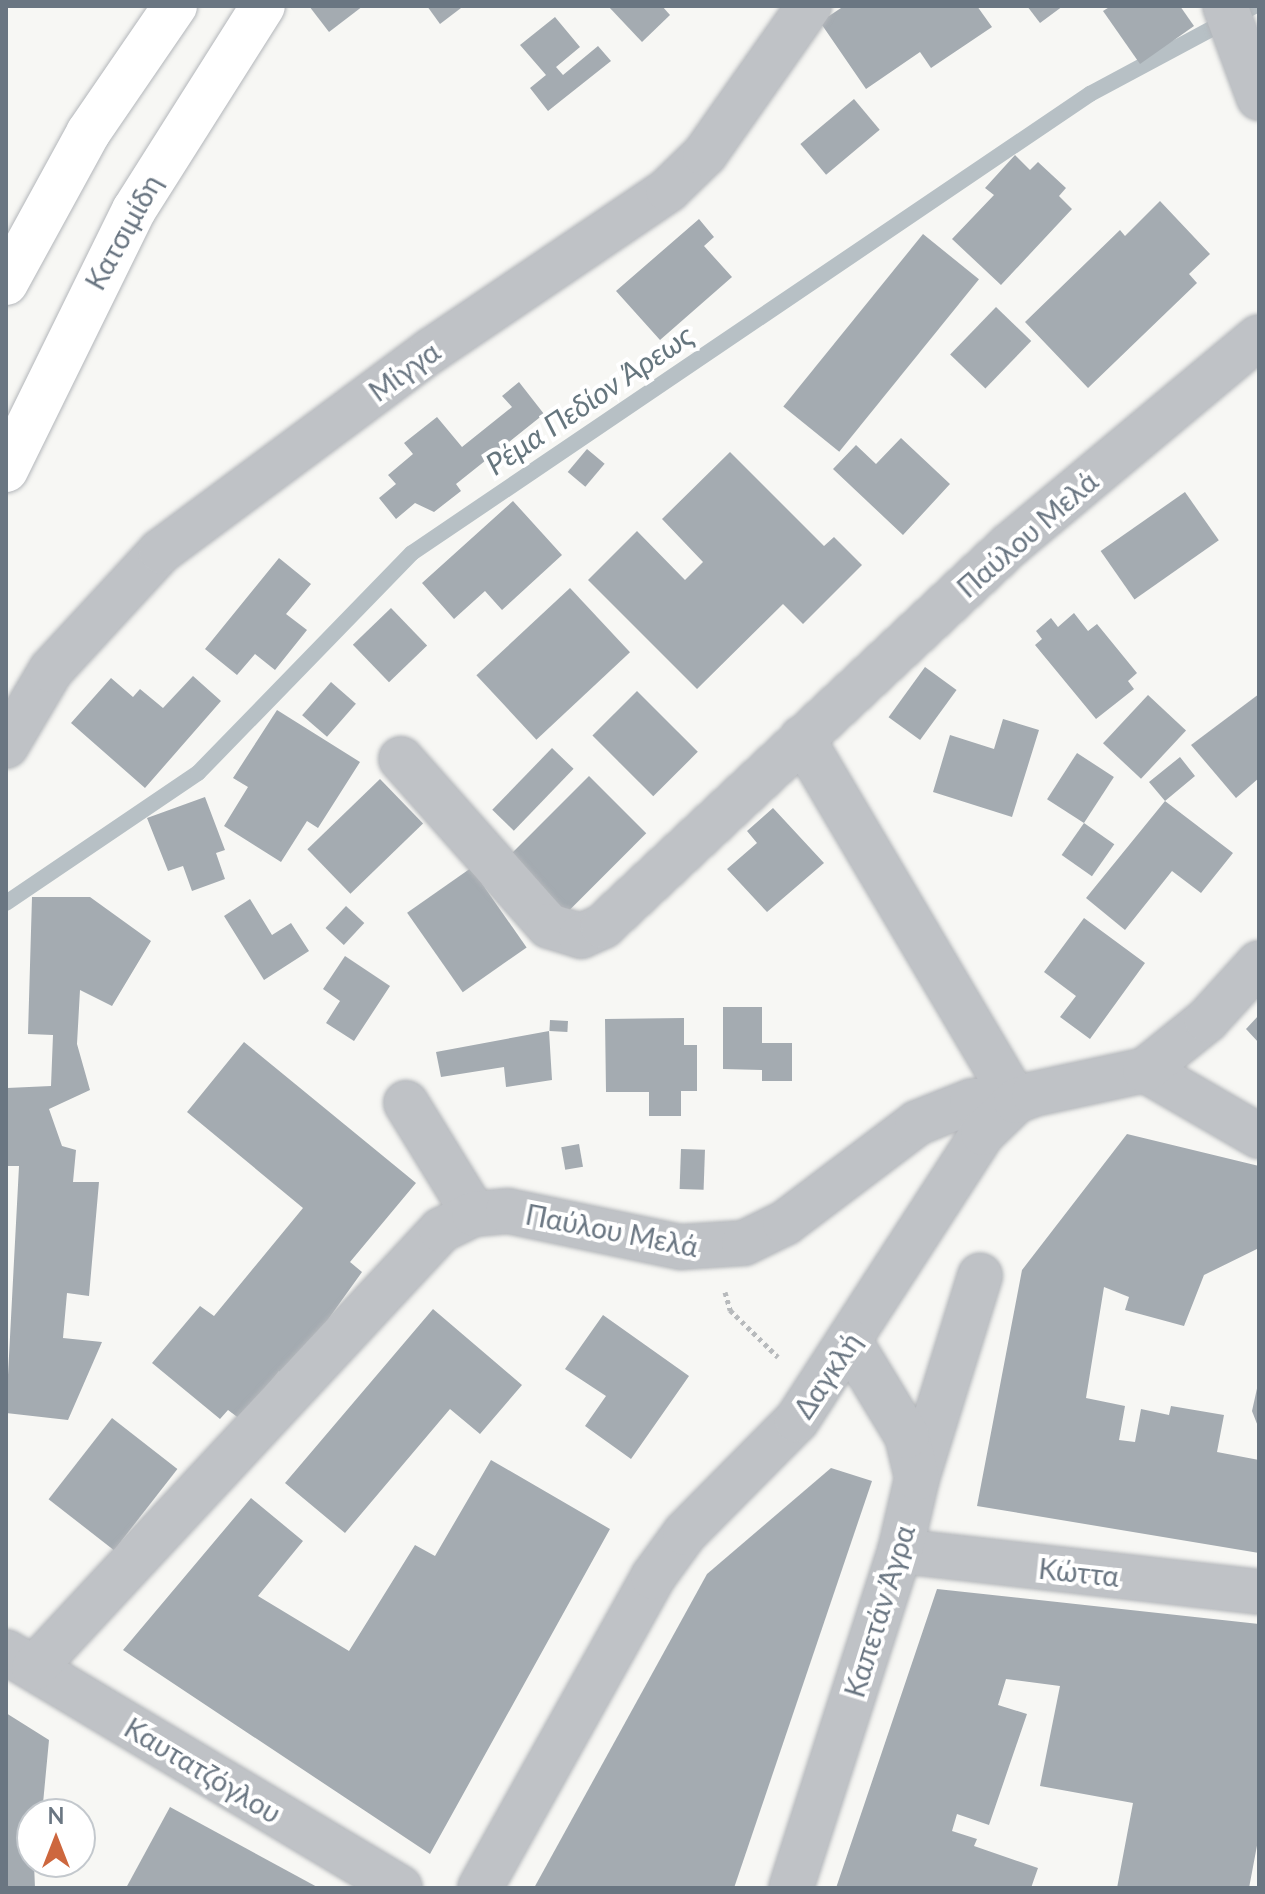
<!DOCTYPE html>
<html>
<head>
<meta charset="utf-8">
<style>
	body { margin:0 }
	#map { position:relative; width:1265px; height:1894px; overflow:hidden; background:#f7f7f4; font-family:Lato,sans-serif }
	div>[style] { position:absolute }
	.stream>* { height:16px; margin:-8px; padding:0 8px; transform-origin:8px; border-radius:8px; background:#b7c0c5 }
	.building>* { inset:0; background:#a4abb1; transform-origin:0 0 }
	.path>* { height:5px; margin-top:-2.5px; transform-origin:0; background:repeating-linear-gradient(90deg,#b7babc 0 4px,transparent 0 8px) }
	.roads { filter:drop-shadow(0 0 2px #b3b6ba) drop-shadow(0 0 2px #b3b6ba) }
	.minor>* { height:44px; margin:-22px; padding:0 22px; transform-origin:22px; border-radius:22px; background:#bfc2c6 }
	.major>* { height:44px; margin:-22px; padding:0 22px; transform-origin:22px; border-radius:22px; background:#fff }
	span { translate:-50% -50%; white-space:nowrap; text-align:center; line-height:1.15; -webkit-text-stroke:8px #fff; paint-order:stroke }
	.street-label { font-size:28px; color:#6a7682 }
	.water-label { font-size:30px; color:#66767e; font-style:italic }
	.frame { position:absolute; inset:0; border:8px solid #6a7682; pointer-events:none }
	.north { position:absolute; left:16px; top:1798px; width:80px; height:80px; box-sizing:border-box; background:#fff; border:2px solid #c3c8cd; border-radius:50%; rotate:0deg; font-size:22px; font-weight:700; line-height:32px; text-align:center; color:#6a7682 }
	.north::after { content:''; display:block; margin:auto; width:28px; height:36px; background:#cd673e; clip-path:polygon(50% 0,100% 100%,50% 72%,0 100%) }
</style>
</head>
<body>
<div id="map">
	<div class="stream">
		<i style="left:6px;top:903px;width:232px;rotate:-34.1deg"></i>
		<i style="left:198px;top:773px;width:307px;rotate:-45.8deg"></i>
		<i style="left:412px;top:553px;width:819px;rotate:-34.1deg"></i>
		<i style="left:1090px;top:94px;width:186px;rotate:-28.2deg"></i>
	</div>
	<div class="building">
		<i style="clip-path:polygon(309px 6px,363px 6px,329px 32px)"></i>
		<i style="clip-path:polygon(427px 6px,459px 6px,461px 8px,440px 24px)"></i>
		<i style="clip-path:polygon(608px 6px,662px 6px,670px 15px,642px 42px)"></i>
		<i style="clip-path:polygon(844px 6px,977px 6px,992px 27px,931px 68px,920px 52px,866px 89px,820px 22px)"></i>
		<i style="clip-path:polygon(1027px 6px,1063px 6px,1040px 23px)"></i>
		<i style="clip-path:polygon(1111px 6px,1180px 6px,1194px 26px,1140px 64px,1103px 11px)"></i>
		<i style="clip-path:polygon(555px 17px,580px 47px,556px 67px,563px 75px,598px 46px,611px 61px,548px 111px,530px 88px,546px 75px,520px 45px)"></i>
		<i style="left:854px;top:99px;width:40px;height:70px;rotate:50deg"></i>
		<i style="clip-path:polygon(1015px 155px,1030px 170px,1038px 162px,1066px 188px,1059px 196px,1072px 209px,1001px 285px,952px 239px,994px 195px,985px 188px)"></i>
		<i style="clip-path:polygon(1160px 201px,1210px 254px,1189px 274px,1197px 283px,1088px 388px,1025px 322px,1120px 230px,1125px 236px)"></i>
		<i style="clip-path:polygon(699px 219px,714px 237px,704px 246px,732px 277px,660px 340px,616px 291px)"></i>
		<i style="left:923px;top:234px;width:72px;height:222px;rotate:39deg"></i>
		<i style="left:996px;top:307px;width:49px;height:66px;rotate:44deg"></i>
		<i style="clip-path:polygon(519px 382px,544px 414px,456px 484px,461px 491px,434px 512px,415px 503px,396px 519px,379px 498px,396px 484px,388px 475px,413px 454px,404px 443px,437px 417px,462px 447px,512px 407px,502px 396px)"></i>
		<i style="clip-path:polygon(901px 438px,950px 484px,903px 535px,833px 469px,856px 445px,876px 464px)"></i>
		<i style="left:587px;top:449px;width:23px;height:30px;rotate:40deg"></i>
		<i style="clip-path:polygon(730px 452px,824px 546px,834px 537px,862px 565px,803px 624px,783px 604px,697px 689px,588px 580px,637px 531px,685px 580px,703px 562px,662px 519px)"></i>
		<i style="left:1185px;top:492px;width:59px;height:103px;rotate:55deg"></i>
		<i style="clip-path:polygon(513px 501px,562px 555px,502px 610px,485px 591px,454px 619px,422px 583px)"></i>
		<i style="clip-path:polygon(279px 558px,311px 584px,286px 614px,307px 630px,275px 670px,255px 654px,237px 675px,205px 649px)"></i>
		<i style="left:570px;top:588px;width:88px;height:128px;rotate:47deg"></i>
		<i style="left:391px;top:608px;width:52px;height:53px;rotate:46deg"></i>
		<i style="clip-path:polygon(1074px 613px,1088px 631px,1097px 624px,1137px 673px,1128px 681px,1134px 689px,1096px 719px,1035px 645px,1042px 639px,1036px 631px,1051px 618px,1058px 627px)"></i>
		<i style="left:925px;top:667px;width:39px;height:62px;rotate:36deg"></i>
		<i style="clip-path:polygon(193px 676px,221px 701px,145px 788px,71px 723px,111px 678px,133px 697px,140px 689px,163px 708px)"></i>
		<i style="left:331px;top:682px;width:33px;height:44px;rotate:41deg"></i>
		<i style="left:637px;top:691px;width:86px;height:63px;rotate:45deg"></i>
		<i style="clip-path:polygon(1259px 694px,1259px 778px,1236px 798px,1191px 745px)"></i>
		<i style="left:1148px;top:695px;width:52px;height:66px;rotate:43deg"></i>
		<i style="clip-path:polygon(277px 710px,360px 762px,318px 828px,307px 821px,281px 862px,224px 826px,248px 787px,233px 778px)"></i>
		<i style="clip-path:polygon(1003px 719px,1039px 730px,1012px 817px,933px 792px,950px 735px,994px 749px)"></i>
		<i style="left:552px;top:748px;width:30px;height:86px;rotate:44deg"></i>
		<i style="left:1077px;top:753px;width:44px;height:55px;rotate:33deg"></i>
		<i style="clip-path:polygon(1180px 757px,1195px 776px,1165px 801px,1233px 853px,1201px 893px,1172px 871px,1125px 930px,1086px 898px,1165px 801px,1149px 782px)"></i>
		<i style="left:589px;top:776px;width:81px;height:112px;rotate:45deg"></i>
		<i style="left:380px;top:779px;width:62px;height:101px;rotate:46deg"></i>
		<i style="clip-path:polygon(205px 797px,225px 850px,216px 853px,225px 879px,192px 891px,183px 866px,168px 871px,147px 818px)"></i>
		<i style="clip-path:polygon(773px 808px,824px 863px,767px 912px,727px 869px,757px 843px,747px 831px)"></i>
		<i style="left:1084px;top:823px;width:37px;height:39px;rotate:35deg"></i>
		<i style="left:471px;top:868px;width:97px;height:78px;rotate:55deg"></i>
		<i style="clip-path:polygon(32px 897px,90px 897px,151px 941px,112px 1006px,80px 990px,77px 1044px,90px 1090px,49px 1109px,62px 1146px,76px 1150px,73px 1182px,99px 1182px,89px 1296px,67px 1293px,63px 1338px,102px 1342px,68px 1420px,6px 1413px,19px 1166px,6px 1166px,7px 1088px,51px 1086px,53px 1035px,28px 1034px)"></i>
		<i style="clip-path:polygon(250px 899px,272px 935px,291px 923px,309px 951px,264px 980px,224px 916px)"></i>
		<i style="left:346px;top:906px;width:25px;height:30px;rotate:43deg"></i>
		<i style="clip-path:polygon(1084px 918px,1145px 963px,1090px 1039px,1060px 1017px,1076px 996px,1044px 972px)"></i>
		<i style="clip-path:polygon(345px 956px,390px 986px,354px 1041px,326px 1023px,340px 1001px,323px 989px)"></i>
		<i style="clip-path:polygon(723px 1007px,762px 1007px,762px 1043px,792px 1043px,792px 1081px,762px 1081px,762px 1070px,723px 1069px)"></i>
		<i style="clip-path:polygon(1259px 1015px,1259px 1043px,1246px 1029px)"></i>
		<i style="clip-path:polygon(684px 1018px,684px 1045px,697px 1045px,697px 1091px,681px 1091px,681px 1116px,649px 1116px,649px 1092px,606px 1092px,605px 1019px)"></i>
		<i style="left:550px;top:1020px;width:18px;height:11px;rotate:3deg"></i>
		<i style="clip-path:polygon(549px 1031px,552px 1080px,506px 1087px,504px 1067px,441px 1077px,436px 1052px)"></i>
		<i style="clip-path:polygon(244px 1042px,416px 1183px,350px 1262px,362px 1272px,286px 1378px,279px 1371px,240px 1419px,228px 1410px,220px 1419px,152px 1363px,200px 1306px,214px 1316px,303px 1208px,187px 1112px)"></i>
		<i style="clip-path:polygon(1127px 1134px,1259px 1166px,1259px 1248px,1204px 1275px,1184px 1326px,1125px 1310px,1129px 1297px,1104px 1287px,1086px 1398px,1125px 1406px,1119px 1440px,1135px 1442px,1141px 1409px,1169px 1415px,1171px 1406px,1224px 1415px,1217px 1452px,1259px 1460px,1259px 1553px,977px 1506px,1022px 1270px)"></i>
		<i style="left:579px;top:1144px;width:23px;height:18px;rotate:80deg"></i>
		<i style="left:681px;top:1149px;width:24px;height:40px;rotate:2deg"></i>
		<i style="clip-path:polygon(433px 1309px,522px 1385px,480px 1434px,450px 1409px,345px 1533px,285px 1483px)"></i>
		<i style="clip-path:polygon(603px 1315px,689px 1376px,631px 1459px,585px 1426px,606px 1396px,565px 1369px)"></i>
		<i style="clip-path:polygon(1258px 1384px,1259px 1384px,1259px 1429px,1252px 1411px)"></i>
		<i style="left:112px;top:1418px;width:83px;height:103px;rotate:38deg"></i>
		<i style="clip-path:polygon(491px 1460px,610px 1529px,430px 1854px,123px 1650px,251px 1498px,303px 1541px,258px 1596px,349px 1651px,415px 1545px,435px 1556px)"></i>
		<i style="clip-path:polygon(831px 1468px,872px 1481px,734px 1888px,534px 1888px,707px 1574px)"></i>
		<i style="clip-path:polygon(937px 1589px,1259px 1624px,1259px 1835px,1249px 1888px,1117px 1888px,1133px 1803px,1040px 1786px,1060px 1686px,1006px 1679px,998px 1705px,1027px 1714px,989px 1825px,957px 1814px,952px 1831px,977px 1839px,974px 1846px,1038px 1868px,1031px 1888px,836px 1888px)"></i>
		<i style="clip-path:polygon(6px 1713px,49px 1740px,42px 1814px,32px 1814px,35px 1888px,6px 1888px)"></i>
		<i style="clip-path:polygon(170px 1807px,319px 1888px,126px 1888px)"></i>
	</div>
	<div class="path">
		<i style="left:725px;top:1292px;width:19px;rotate:74deg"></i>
		<i style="left:730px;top:1310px;width:67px;rotate:44.4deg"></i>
	</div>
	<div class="roads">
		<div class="minor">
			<i style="left:1225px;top:6px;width:98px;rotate:69.7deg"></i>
			<i style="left:802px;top:738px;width:421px;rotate:59.5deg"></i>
			<i style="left:6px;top:746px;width:88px;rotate:-59.4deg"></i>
			<i style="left:51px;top:670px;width:162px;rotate:-47.3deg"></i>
			<i style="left:161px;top:551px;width:337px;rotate:-36.6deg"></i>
			<i style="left:432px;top:350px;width:285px;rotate:-34.1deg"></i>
			<i style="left:668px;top:190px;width:52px;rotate:-44.2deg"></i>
			<i style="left:705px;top:154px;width:181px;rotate:-54.9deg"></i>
			<i style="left:401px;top:759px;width:223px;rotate:48.5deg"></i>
			<i style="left:549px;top:926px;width:34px;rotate:17deg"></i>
			<i style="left:581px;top:936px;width:24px;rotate:-24deg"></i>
			<i style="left:603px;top:926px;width:558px;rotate:-43.11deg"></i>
			<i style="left:1010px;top:545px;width:324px;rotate:-39.9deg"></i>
			<i style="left:1145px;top:1070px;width:132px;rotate:30.1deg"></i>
			<i style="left:406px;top:1103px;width:130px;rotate:58.5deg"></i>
			<i style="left:917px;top:1478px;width:212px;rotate:-72.7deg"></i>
			<i style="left:900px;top:1551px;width:361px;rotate:6.5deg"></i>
			<i style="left:6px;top:1652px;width:459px;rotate:30.9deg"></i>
			<i style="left:34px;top:1668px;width:598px;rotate:-47.1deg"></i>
			<i style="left:441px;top:1230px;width:37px;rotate:-26deg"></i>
			<i style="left:474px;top:1214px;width:34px;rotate:-5deg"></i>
			<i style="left:508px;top:1211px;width:177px;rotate:11.8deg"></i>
			<i style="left:681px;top:1247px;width:63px;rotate:-3.6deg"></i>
			<i style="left:744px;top:1243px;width:46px;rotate:-26deg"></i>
			<i style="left:785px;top:1223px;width:166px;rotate:-37.1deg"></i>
			<i style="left:917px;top:1123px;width:59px;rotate:-21.8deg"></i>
			<i style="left:972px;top:1101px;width:44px"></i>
			<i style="left:480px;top:1888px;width:356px;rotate:-60.9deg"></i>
			<i style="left:653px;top:1577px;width:54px;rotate:-54deg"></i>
			<i style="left:685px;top:1533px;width:159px;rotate:-45.3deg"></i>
			<i style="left:797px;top:1420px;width:342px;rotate:-57.1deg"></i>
			<i style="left:983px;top:1133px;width:46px;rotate:-44.1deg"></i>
			<i style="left:1016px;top:1101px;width:19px;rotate:-21deg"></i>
			<i style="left:1034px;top:1094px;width:114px;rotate:-12.2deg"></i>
			<i style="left:1145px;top:1070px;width:80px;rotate:-38.9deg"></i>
			<i style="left:1207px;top:1020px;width:77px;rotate:-47.6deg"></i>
			<i style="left:791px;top:1888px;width:354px;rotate:-72.1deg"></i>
			<i style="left:900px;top:1551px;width:75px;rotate:-76.9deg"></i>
			<i style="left:917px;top:1478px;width:43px;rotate:-103.4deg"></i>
			<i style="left:907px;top:1436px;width:110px;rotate:-121.2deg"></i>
		</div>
		<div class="major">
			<i style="left:6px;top:283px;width:171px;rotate:-61.3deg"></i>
			<i style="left:88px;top:133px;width:154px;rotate:-55.6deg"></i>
			<i style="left:6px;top:470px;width:290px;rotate:-63.8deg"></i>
			<i style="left:134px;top:210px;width:241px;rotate:-57.7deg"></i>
		</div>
	</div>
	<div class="street-label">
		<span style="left:123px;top:232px;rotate:-61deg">Κατσιμίδη</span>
		<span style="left:404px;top:371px;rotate:-36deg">Μίγγα</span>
		<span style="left:1027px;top:534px;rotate:-41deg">Παύλου Μελά</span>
		<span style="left:612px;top:1230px;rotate:11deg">Παύλου Μελά</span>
		<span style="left:827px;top:1375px;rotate:-56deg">Δαγκλή</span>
		<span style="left:1079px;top:1572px;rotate:6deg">Κώττα</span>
		<span style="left:879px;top:1611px;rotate:-73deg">Καπετάν Άγρα</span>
		<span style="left:203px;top:1770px;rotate:31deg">Καυτατζόγλου</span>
	</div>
	<div class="water-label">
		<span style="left:589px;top:399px;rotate:-34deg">Ρέμα Πεδίον Άρεως</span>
	</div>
	<div class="frame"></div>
	<div class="north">N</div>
</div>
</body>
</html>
